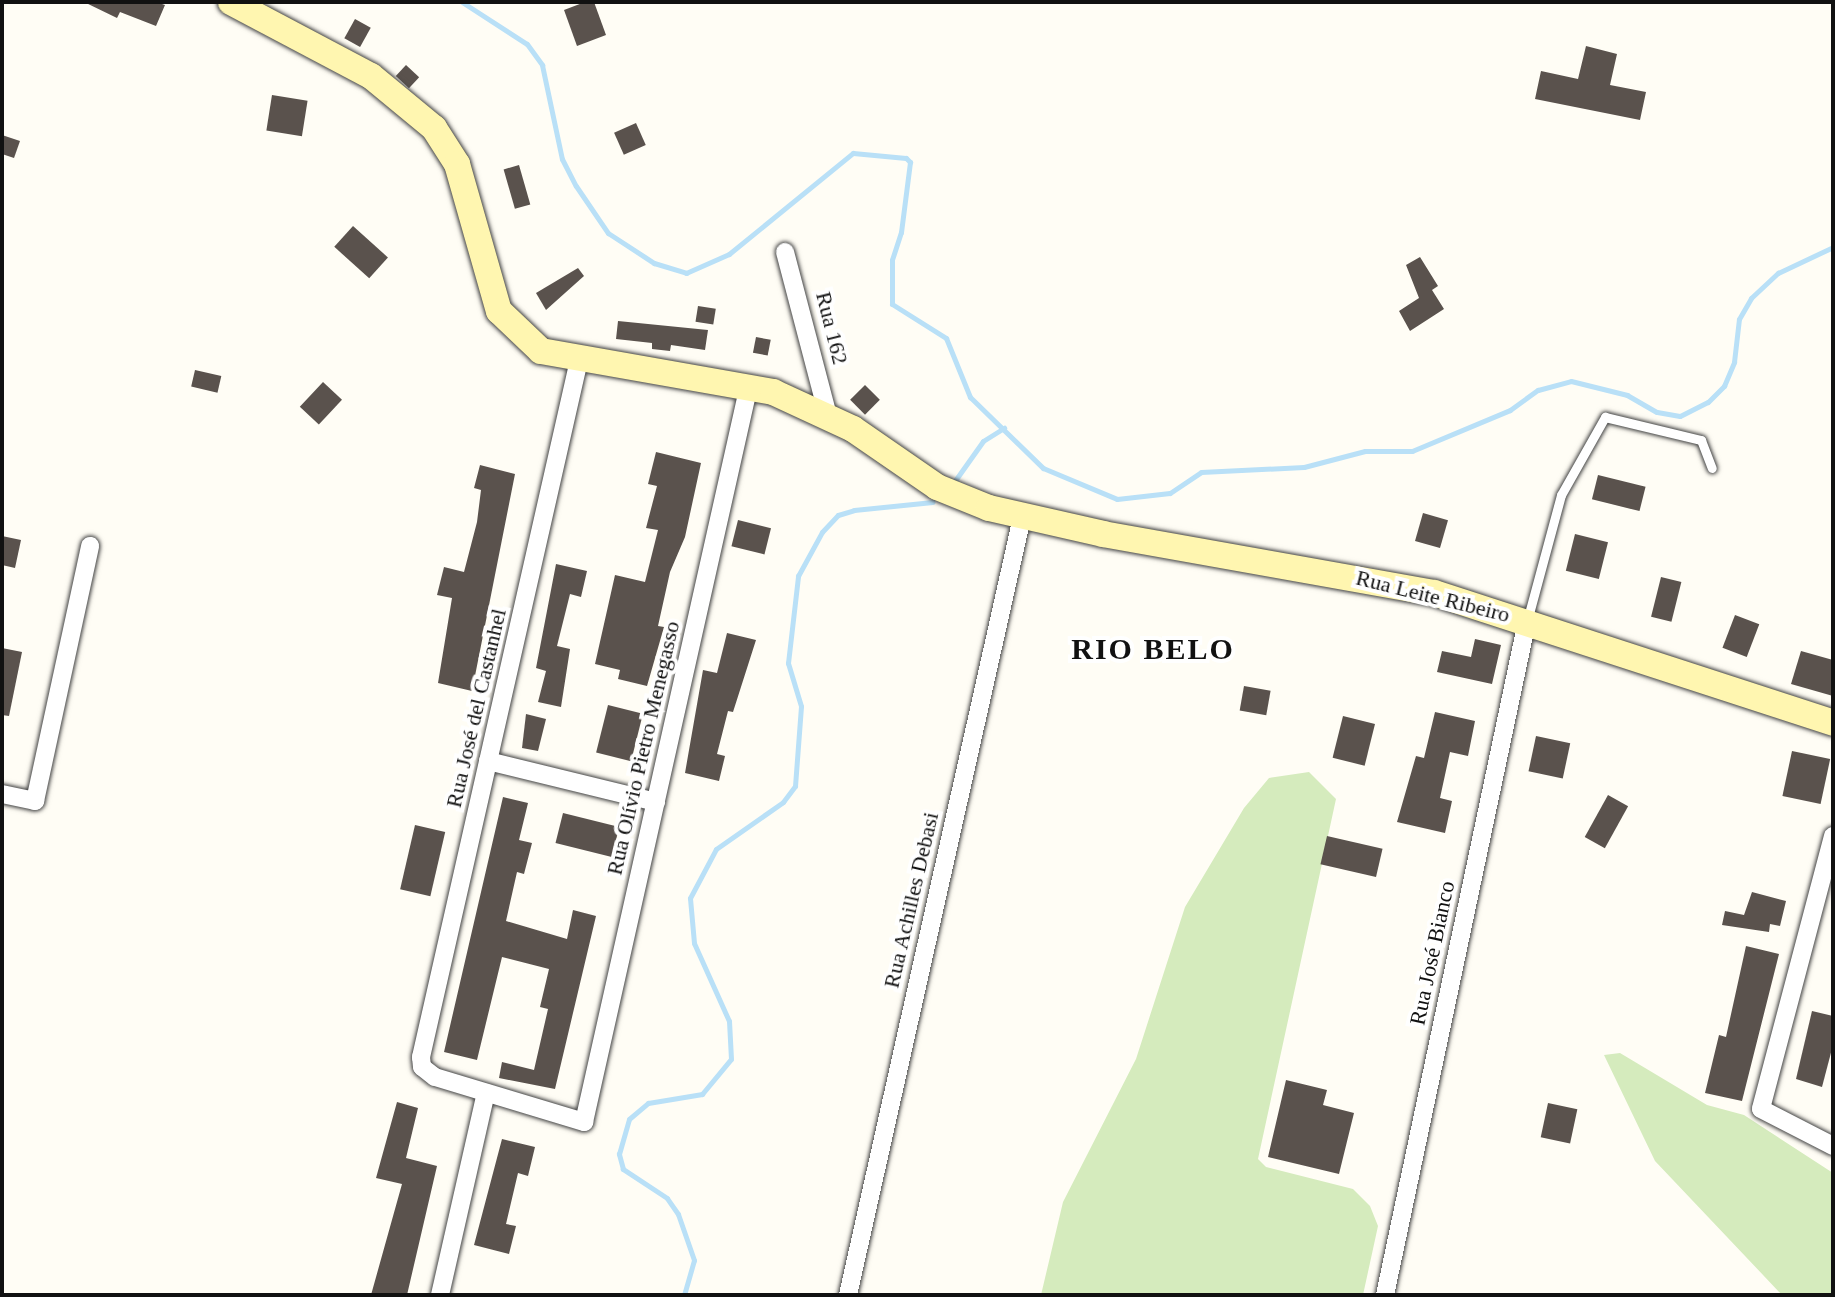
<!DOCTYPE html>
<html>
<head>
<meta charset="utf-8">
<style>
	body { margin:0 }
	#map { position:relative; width:1835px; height:1297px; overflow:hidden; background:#fffdf5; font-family:"Times New Roman",serif }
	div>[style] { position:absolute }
	.green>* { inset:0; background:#d5ebbd }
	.stream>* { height:5px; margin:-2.5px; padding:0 2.5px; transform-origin:2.5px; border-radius:2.5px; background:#b9e0f7 }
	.building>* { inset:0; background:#5a524d; transform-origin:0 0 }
	.roads { filter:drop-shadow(0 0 2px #444) drop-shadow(0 0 2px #444) }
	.lane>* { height:9px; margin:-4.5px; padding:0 4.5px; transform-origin:4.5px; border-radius:4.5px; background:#fff }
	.street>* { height:18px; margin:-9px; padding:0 9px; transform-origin:9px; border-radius:9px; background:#fff }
	.secondary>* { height:26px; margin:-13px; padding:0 13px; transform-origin:13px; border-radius:13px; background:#fff6b0 }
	span { translate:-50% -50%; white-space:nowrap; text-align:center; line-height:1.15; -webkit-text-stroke:8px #fff; paint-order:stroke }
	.street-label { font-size:22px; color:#111 }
	.district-label { font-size:30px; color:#111; font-weight:700; letter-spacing:2px }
	.frame { position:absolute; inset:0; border:4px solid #111; pointer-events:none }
</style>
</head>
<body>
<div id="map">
	<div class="green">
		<i style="clip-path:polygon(1309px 772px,1336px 799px,1258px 1159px,1266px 1167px,1353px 1189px,1370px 1206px,1378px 1226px,1363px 1295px,1041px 1295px,1063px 1202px,1136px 1059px,1185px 907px,1244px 808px,1269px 778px)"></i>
		<i style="clip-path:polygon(1620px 1053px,1707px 1105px,1744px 1115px,1833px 1173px,1833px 1295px,1782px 1295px,1655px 1161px,1604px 1055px)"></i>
	</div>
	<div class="stream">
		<i style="left:462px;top:2px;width:77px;rotate:32.9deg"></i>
		<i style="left:527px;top:44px;width:26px;rotate:54deg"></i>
		<i style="left:542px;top:65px;width:96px;rotate:78deg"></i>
		<i style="left:562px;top:159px;width:30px;rotate:63deg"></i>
		<i style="left:576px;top:186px;width:57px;rotate:55.8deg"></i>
		<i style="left:608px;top:233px;width:55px;rotate:33.1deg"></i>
		<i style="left:654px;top:263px;width:34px;rotate:17deg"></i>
		<i style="left:686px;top:273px;width:47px;rotate:-23.8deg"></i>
		<i style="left:729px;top:254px;width:160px;rotate:-39.2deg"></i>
		<i style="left:853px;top:153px;width:53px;rotate:5.4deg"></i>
		<i style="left:906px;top:158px;width:6px;rotate:45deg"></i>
		<i style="left:910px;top:162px;width:71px;rotate:97.3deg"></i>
		<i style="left:901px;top:232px;width:29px;rotate:108deg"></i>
		<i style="left:892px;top:260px;width:44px;rotate:90deg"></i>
		<i style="left:892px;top:304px;width:64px;rotate:32.2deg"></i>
		<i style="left:946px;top:338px;width:64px;rotate:67.9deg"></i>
		<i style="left:970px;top:397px;width:102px;rotate:44.2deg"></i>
		<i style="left:1043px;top:468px;width:80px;rotate:22.7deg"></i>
		<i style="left:1117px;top:499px;width:53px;rotate:-6.5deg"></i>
		<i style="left:1170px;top:493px;width:37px;rotate:-34deg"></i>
		<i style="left:1201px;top:472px;width:103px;rotate:-2.8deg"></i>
		<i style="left:1304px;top:467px;width:63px;rotate:-14.7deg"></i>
		<i style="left:1365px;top:451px;width:47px"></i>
		<i style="left:1412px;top:451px;width:106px;rotate:-22.7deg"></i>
		<i style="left:1510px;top:410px;width:34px;rotate:-36deg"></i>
		<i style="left:1538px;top:390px;width:34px;rotate:-15deg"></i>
		<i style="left:1571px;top:381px;width:58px;rotate:14deg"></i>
		<i style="left:1627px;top:395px;width:34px;rotate:30deg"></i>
		<i style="left:1657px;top:412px;width:23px;rotate:10deg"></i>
		<i style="left:1680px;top:416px;width:31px;rotate:-27deg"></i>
		<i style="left:1708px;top:402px;width:23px;rotate:-45deg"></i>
		<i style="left:1724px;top:386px;width:26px;rotate:-67deg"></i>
		<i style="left:1734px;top:362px;width:43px;rotate:-83.4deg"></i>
		<i style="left:1739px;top:319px;width:24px;rotate:-60deg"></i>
		<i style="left:1751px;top:298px;width:37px;rotate:-43deg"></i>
		<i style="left:1778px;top:273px;width:61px;rotate:-25.3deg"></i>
		<i style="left:954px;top:482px;width:50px;rotate:-54.7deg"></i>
		<i style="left:983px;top:441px;width:25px;rotate:-32deg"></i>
		<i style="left:684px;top:1295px;width:36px;rotate:-74deg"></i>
		<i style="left:694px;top:1260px;width:49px;rotate:-109.2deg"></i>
		<i style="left:678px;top:1214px;width:19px;rotate:-125deg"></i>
		<i style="left:667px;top:1198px;width:53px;rotate:-146.6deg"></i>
		<i style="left:623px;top:1169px;width:16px;rotate:-105deg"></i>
		<i style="left:619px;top:1154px;width:36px;rotate:-74deg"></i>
		<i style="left:629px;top:1119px;width:25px;rotate:-40deg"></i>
		<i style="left:648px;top:1103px;width:55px;rotate:-9.5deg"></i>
		<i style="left:702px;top:1094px;width:45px;rotate:-50.4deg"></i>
		<i style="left:731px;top:1059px;width:38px;rotate:-93deg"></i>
		<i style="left:729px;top:1021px;width:85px;rotate:-114.2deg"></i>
		<i style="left:694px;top:943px;width:45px;rotate:-95.1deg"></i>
		<i style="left:690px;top:898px;width:55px;rotate:-62deg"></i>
		<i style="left:716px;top:849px;width:82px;rotate:-35deg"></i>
		<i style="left:783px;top:802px;width:20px;rotate:-53deg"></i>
		<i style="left:795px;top:786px;width:80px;rotate:-85.7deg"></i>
		<i style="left:801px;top:706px;width:45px;rotate:-106.8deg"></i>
		<i style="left:788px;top:663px;width:88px;rotate:-83.4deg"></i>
		<i style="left:798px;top:576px;width:50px;rotate:-61.4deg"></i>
		<i style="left:822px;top:532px;width:23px;rotate:-47deg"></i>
		<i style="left:838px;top:515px;width:17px;rotate:-17deg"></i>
		<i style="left:854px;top:510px;width:79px;rotate:-5.8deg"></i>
	</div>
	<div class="building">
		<i style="clip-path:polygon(84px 2px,156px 2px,165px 5px,156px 26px,120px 12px,117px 18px)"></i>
		<i style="clip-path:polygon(585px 2px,594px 2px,606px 35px,577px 46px,564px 10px)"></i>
		<i style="left:355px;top:19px;width:18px;height:22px;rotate:29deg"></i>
		<i style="clip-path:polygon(1586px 46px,1617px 54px,1610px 85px,1646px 92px,1640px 120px,1535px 99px,1541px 71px,1578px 79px)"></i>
		<i style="left:406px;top:65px;width:18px;height:15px;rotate:43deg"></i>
		<i style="left:272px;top:95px;width:36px;height:36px;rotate:9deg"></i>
		<i style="left:636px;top:123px;width:24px;height:24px;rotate:66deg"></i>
		<i style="clip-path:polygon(2px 135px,20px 141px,14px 158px,2px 154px)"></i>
		<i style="left:519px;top:165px;width:41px;height:16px;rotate:74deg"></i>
		<i style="left:353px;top:226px;width:47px;height:28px;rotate:42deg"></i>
		<i style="clip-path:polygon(1420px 257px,1438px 286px,1432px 290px,1444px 309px,1410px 331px,1399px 311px,1419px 298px,1406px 265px)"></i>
		<i style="clip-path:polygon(578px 268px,584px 276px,546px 310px,536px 293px)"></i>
		<i style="left:698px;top:306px;width:18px;height:16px;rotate:9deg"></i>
		<i style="clip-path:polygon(618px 321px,708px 330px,705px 350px,671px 345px,670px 351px,652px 349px,652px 343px,616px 339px)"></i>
		<i style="left:756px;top:337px;width:15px;height:16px;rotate:11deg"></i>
		<i style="left:195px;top:370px;width:27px;height:17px;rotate:13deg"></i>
		<i style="left:323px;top:382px;width:26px;height:34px;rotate:43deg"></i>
		<i style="left:865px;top:385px;width:21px;height:21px;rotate:45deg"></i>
		<i style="clip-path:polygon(656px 452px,701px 463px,685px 537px,670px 572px,658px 626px,664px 627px,647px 686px,618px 679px,620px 670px,595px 664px,615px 575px,645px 582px,658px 530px,646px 528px,657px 486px,648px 484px)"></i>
		<i style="clip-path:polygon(480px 465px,515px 474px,472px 691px,438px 683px,452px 598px,437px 595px,444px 567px,464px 572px,477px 522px,481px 490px,474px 488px)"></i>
		<i style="left:1598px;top:475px;width:49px;height:25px;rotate:14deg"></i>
		<i style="left:1423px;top:513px;width:26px;height:29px;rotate:16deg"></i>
		<i style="left:738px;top:520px;width:34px;height:27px;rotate:14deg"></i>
		<i style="left:1575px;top:534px;width:34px;height:38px;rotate:14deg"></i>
		<i style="clip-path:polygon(2px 536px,21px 540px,15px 568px,2px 565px)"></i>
		<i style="clip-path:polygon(556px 564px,587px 571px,581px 597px,570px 594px,557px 646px,570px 649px,561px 707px,538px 702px,546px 671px,536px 668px)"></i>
		<i style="left:1661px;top:577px;width:21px;height:41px;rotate:14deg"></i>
		<i style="left:1735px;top:615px;width:26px;height:35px;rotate:21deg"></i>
		<i style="clip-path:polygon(727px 633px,756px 640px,733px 712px,728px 711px,717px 754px,725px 756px,719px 781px,685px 773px,703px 670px,717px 673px)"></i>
		<i style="clip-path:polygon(1475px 639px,1501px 645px,1492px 684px,1437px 672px,1442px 651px,1471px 657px)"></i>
		<i style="clip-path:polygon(2px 648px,22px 652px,9px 716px,2px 715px)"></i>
		<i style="clip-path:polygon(1801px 651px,1833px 660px,1833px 696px,1791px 684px)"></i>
		<i style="left:1244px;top:686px;width:27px;height:25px;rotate:10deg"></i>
		<i style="left:608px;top:705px;width:36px;height:49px;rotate:14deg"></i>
		<i style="clip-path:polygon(1435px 712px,1475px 721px,1468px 756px,1450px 752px,1440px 798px,1452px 801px,1445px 833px,1397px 822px,1416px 756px,1424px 758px)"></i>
		<i style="clip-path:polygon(526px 714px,546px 719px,538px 751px,522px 748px)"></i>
		<i style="left:1343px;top:716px;width:33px;height:43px;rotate:14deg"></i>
		<i style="left:1536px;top:736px;width:35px;height:36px;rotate:12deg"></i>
		<i style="left:1792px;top:751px;width:39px;height:46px;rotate:12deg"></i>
		<i style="left:1608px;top:795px;width:23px;height:48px;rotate:29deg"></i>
		<i style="clip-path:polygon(503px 797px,528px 803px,519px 840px,532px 843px,524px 874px,517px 872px,506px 921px,567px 939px,573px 910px,596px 916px,555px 1089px,499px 1078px,502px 1062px,534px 1070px,548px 1009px,540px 1007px,549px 969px,502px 957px,477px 1060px,444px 1052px)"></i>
		<i style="left:563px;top:813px;width:58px;height:31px;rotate:14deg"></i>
		<i style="left:415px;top:825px;width:31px;height:66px;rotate:13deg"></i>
		<i style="left:1327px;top:836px;width:57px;height:29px;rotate:13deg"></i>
		<i style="clip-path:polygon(1752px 892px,1786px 901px,1780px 926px,1770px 924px,1769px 932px,1722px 925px,1725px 911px,1744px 915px)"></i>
		<i style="clip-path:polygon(1746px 946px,1779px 954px,1742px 1101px,1705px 1093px,1719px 1035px,1726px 1037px)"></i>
		<i style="clip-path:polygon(1812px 1011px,1833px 1016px,1833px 1045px,1822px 1087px,1796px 1079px)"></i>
		<i style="clip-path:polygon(1286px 1080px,1327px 1090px,1323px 1105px,1354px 1113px,1339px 1174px,1268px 1157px)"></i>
		<i style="clip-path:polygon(397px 1102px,418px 1108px,406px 1158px,437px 1166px,407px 1295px,371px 1295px,402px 1184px,376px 1178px)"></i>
		<i style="left:1548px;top:1103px;width:30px;height:35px;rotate:12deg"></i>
		<i style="clip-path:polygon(502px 1139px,535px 1147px,528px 1176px,518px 1173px,506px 1224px,516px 1226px,509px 1254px,474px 1245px)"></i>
	</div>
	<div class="roads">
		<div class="lane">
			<i style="left:1527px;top:621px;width:131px;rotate:-74.9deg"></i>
			<i style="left:1561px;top:495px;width:90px;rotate:-60.6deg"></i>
			<i style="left:1605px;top:417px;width:99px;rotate:13.5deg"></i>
			<i style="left:1701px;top:440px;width:30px;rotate:69deg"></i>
		</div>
		<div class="street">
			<i style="left:785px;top:252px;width:170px;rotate:75.3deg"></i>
			<i style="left:579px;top:360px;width:715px;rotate:102.77deg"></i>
			<i style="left:421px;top:1057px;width:10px;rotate:84deg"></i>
			<i style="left:422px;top:1067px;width:16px;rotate:38deg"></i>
			<i style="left:435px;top:1077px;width:156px;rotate:16.8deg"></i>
			<i style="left:584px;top:1122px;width:755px;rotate:-77.38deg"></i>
			<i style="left:488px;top:761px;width:173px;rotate:13.7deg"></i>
			<i style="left:2px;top:794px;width:34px;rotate:12deg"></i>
			<i style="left:35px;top:801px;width:261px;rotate:-77.8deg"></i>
			<i style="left:1833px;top:836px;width:282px;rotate:104.8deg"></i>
			<i style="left:1761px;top:1109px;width:81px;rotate:27.2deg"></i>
			<i style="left:440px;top:1295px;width:207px;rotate:-77.2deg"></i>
			<i style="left:848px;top:1295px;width:797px;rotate:-77.39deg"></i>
			<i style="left:1385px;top:1295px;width:689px;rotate:-78.1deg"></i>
		</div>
		<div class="secondary">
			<i style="left:231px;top:2px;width:158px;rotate:27.9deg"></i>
			<i style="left:371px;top:76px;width:82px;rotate:39.5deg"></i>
			<i style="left:434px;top:128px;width:43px;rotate:57.4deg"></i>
			<i style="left:457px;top:164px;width:153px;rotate:74.1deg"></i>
			<i style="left:499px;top:311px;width:58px;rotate:43.6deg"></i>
			<i style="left:541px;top:351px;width:236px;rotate:10deg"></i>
			<i style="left:773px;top:392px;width:88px;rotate:24.8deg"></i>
			<i style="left:853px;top:429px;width:102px;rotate:34.6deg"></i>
			<i style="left:937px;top:487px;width:56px;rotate:22deg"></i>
			<i style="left:989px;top:508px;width:117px;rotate:12.8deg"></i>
			<i style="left:1103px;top:534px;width:336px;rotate:10.1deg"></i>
			<i style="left:1434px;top:593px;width:420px;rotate:18deg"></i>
		</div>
	</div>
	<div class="street-label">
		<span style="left:832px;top:328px;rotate:76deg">Rua 162</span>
		<span style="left:1433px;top:596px;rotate:14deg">Rua Leite Ribeiro</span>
		<span style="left:476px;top:708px;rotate:-77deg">Rua José del Castanhel</span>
		<span style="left:643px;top:748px;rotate:-77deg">Rua Olívio Pietro Menegasso</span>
		<span style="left:911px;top:900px;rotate:-77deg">Rua Achilles Debasi</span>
		<span style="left:1432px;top:953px;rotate:-78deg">Rua José Bianco</span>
	</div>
	<div class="district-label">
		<span style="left:1153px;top:649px">RIO BELO</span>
	</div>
	<div class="frame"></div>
</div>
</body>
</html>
